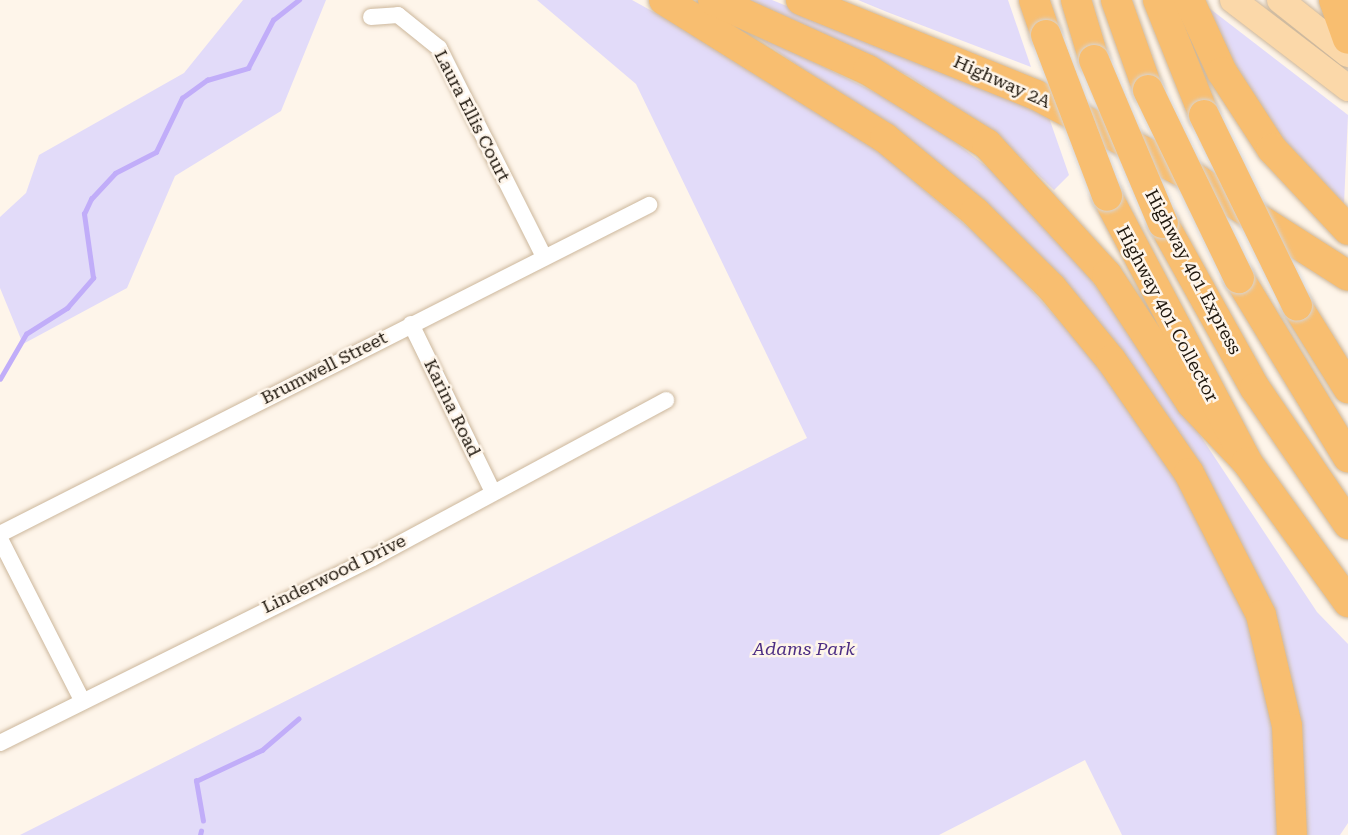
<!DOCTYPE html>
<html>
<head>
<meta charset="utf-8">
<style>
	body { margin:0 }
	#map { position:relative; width:1348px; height:835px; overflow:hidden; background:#fef5ea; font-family:"Roboto Serif",serif }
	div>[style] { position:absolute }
	.green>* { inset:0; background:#e2dbf9 }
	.stream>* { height:4.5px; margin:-2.25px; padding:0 2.25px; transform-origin:2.25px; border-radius:2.25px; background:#c1adf9 }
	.roads { filter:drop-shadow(0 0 2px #ccb79c) drop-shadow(0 0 2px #ccb79c) }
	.street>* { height:16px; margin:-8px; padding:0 8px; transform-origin:8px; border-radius:8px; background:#fff }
	.primary>* { height:26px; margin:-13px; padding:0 13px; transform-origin:13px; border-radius:13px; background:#fbd8a9 }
	.highway>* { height:30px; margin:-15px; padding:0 15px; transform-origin:15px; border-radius:15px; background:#f8be70 }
	.bridges { filter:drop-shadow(0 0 2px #d7d5d4) drop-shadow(0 0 2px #d7d5d4) }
	.highway-bridge>* { height:30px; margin:-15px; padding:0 15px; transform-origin:15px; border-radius:15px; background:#f8be70 }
	span { translate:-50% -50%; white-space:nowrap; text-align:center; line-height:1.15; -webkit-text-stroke:5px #fef5ea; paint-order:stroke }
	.street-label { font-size:18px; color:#20180e }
	.park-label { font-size:18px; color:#4c2d83; font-style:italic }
</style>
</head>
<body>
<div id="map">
	<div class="green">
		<i style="clip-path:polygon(243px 0,326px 0,281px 111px,175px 176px,127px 288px,23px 344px,0 288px,0 217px,26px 193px,39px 155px,184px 73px)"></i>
		<i style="clip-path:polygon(537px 0,632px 0,781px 82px,882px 154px,996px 251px,1091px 356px,1183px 481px,1236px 584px,1270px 696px,1281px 835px,1122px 835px,1085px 760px,939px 835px,20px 835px,807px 438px,636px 84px)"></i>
		<i style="clip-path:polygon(743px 0,772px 0,1047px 112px,1069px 175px,1054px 190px,995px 133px,909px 76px)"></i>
		<i style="clip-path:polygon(858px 0,1008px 0,1031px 67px,887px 12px)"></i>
		<i style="clip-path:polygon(1200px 1px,1348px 115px,1344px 204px,1268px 123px)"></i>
		<i style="clip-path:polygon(743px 27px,919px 114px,1010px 185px,1048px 223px,1139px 343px,1317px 612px,1348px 644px,1348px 823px,1340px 835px,1301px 835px,1293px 702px,1206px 479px,897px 136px)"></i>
	</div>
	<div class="stream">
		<i style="left:0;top:379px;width:52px;rotate:-60deg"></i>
		<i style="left:26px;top:334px;width:49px;rotate:-32.4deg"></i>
		<i style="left:67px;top:308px;width:40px;rotate:-49deg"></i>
		<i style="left:93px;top:278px;width:65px;rotate:-98deg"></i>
		<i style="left:84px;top:214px;width:17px;rotate:-65deg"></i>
		<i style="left:91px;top:199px;width:35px;rotate:-47deg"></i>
		<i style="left:115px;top:173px;width:46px;rotate:-27.1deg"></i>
		<i style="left:156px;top:152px;width:60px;rotate:-64.3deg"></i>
		<i style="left:182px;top:98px;width:31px;rotate:-36deg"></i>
		<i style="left:207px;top:80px;width:43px;rotate:-16.3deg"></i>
		<i style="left:248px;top:68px;width:54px;rotate:-62.5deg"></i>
		<i style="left:273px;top:20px;width:33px;rotate:-38deg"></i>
		<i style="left:203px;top:821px;width:41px;rotate:-99.9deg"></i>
		<i style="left:196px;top:781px;width:73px;rotate:-25.2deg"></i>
		<i style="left:262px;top:750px;width:48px;rotate:-40.7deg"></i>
		<i style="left:200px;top:835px;width:4px;rotate:-76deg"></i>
	</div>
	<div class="roads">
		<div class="street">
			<i style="left:371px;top:17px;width:27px;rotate:-4deg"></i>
			<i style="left:398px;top:15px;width:53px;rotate:38.8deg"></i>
			<i style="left:439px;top:48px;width:232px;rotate:63.3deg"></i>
			<i style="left:411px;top:324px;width:187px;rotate:64deg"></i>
			<i style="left:0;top:534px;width:728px;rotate:-26.88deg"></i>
			<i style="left:0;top:539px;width:181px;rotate:63deg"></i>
			<i style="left:0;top:743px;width:416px;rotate:-26.4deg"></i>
			<i style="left:373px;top:558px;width:333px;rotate:-28.3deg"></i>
		</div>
		<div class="primary">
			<i style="left:1233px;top:0;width:145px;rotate:37.4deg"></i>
			<i style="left:1280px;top:0;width:87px;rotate:38.5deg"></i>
		</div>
		<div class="highway">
			<i style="left:664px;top:0;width:261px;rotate:32deg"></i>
			<i style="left:885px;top:138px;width:117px;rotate:39.4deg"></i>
			<i style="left:975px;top:212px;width:108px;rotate:44.6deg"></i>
			<i style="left:1052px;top:288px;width:93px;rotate:50.7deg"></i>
			<i style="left:1111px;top:360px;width:137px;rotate:55.4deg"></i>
			<i style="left:1189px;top:473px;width:159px;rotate:63.1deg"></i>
			<i style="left:1261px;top:615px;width:114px;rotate:76.8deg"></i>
			<i style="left:1287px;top:726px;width:109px;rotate:87.4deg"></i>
			<i style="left:713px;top:0;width:170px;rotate:24.3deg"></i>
			<i style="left:868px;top:70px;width:140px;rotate:31.9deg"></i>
			<i style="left:987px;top:144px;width:178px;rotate:47.5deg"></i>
			<i style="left:1107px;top:275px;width:153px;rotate:56.7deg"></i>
			<i style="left:1191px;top:403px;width:81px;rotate:46.5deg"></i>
			<i style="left:801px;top:0;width:253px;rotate:22deg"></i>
			<i style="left:1036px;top:95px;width:181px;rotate:27.7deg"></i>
			<i style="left:1196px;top:179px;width:180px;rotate:32.5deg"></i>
			<i style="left:1034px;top:0;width:37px;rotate:71deg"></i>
			<i style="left:1076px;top:0;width:63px;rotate:73.3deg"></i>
			<i style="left:1116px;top:0;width:96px;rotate:70.4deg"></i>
			<i style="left:1158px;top:0;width:124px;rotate:68.2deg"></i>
			<i style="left:1189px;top:0;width:79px;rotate:65.4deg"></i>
			<i style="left:1222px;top:72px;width:92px;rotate:57deg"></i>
			<i style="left:1272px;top:149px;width:111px;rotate:46.8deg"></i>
			<i style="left:1334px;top:0;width:41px;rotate:70.3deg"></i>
			<i style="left:1107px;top:196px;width:301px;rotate:62.2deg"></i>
			<i style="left:1247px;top:462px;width:173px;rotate:54.2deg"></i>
			<i style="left:1163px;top:223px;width:189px;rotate:60.9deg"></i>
			<i style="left:1255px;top:388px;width:165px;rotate:55.6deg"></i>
			<i style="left:1239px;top:278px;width:210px;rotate:58.7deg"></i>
			<i style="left:1297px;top:306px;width:97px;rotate:58.1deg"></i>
		</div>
	</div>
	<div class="bridges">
		<div class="highway-bridge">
			<i style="left:1046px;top:35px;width:172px;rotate:69.2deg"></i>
			<i style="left:1094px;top:60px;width:177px;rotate:67.1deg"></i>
			<i style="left:1148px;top:90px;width:209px;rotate:64.2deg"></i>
			<i style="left:1204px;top:115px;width:212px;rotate:64deg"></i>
		</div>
	</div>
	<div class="street-label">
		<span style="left:1002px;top:82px;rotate:24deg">Highway 2A</span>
		<span style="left:472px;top:116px;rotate:63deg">Laura Ellis Court</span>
		<span style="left:1193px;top:272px;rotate:62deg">Highway 401 Express</span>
		<span style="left:1167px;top:314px;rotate:62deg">Highway 401 Collector</span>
		<span style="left:324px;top:368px;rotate:-27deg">Brumwell Street</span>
		<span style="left:452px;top:408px;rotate:64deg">Karina Road</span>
		<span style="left:334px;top:574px;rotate:-26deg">Linderwood Drive</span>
	</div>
	<div class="park-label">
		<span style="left:804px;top:649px">Adams Park</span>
	</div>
</div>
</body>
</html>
